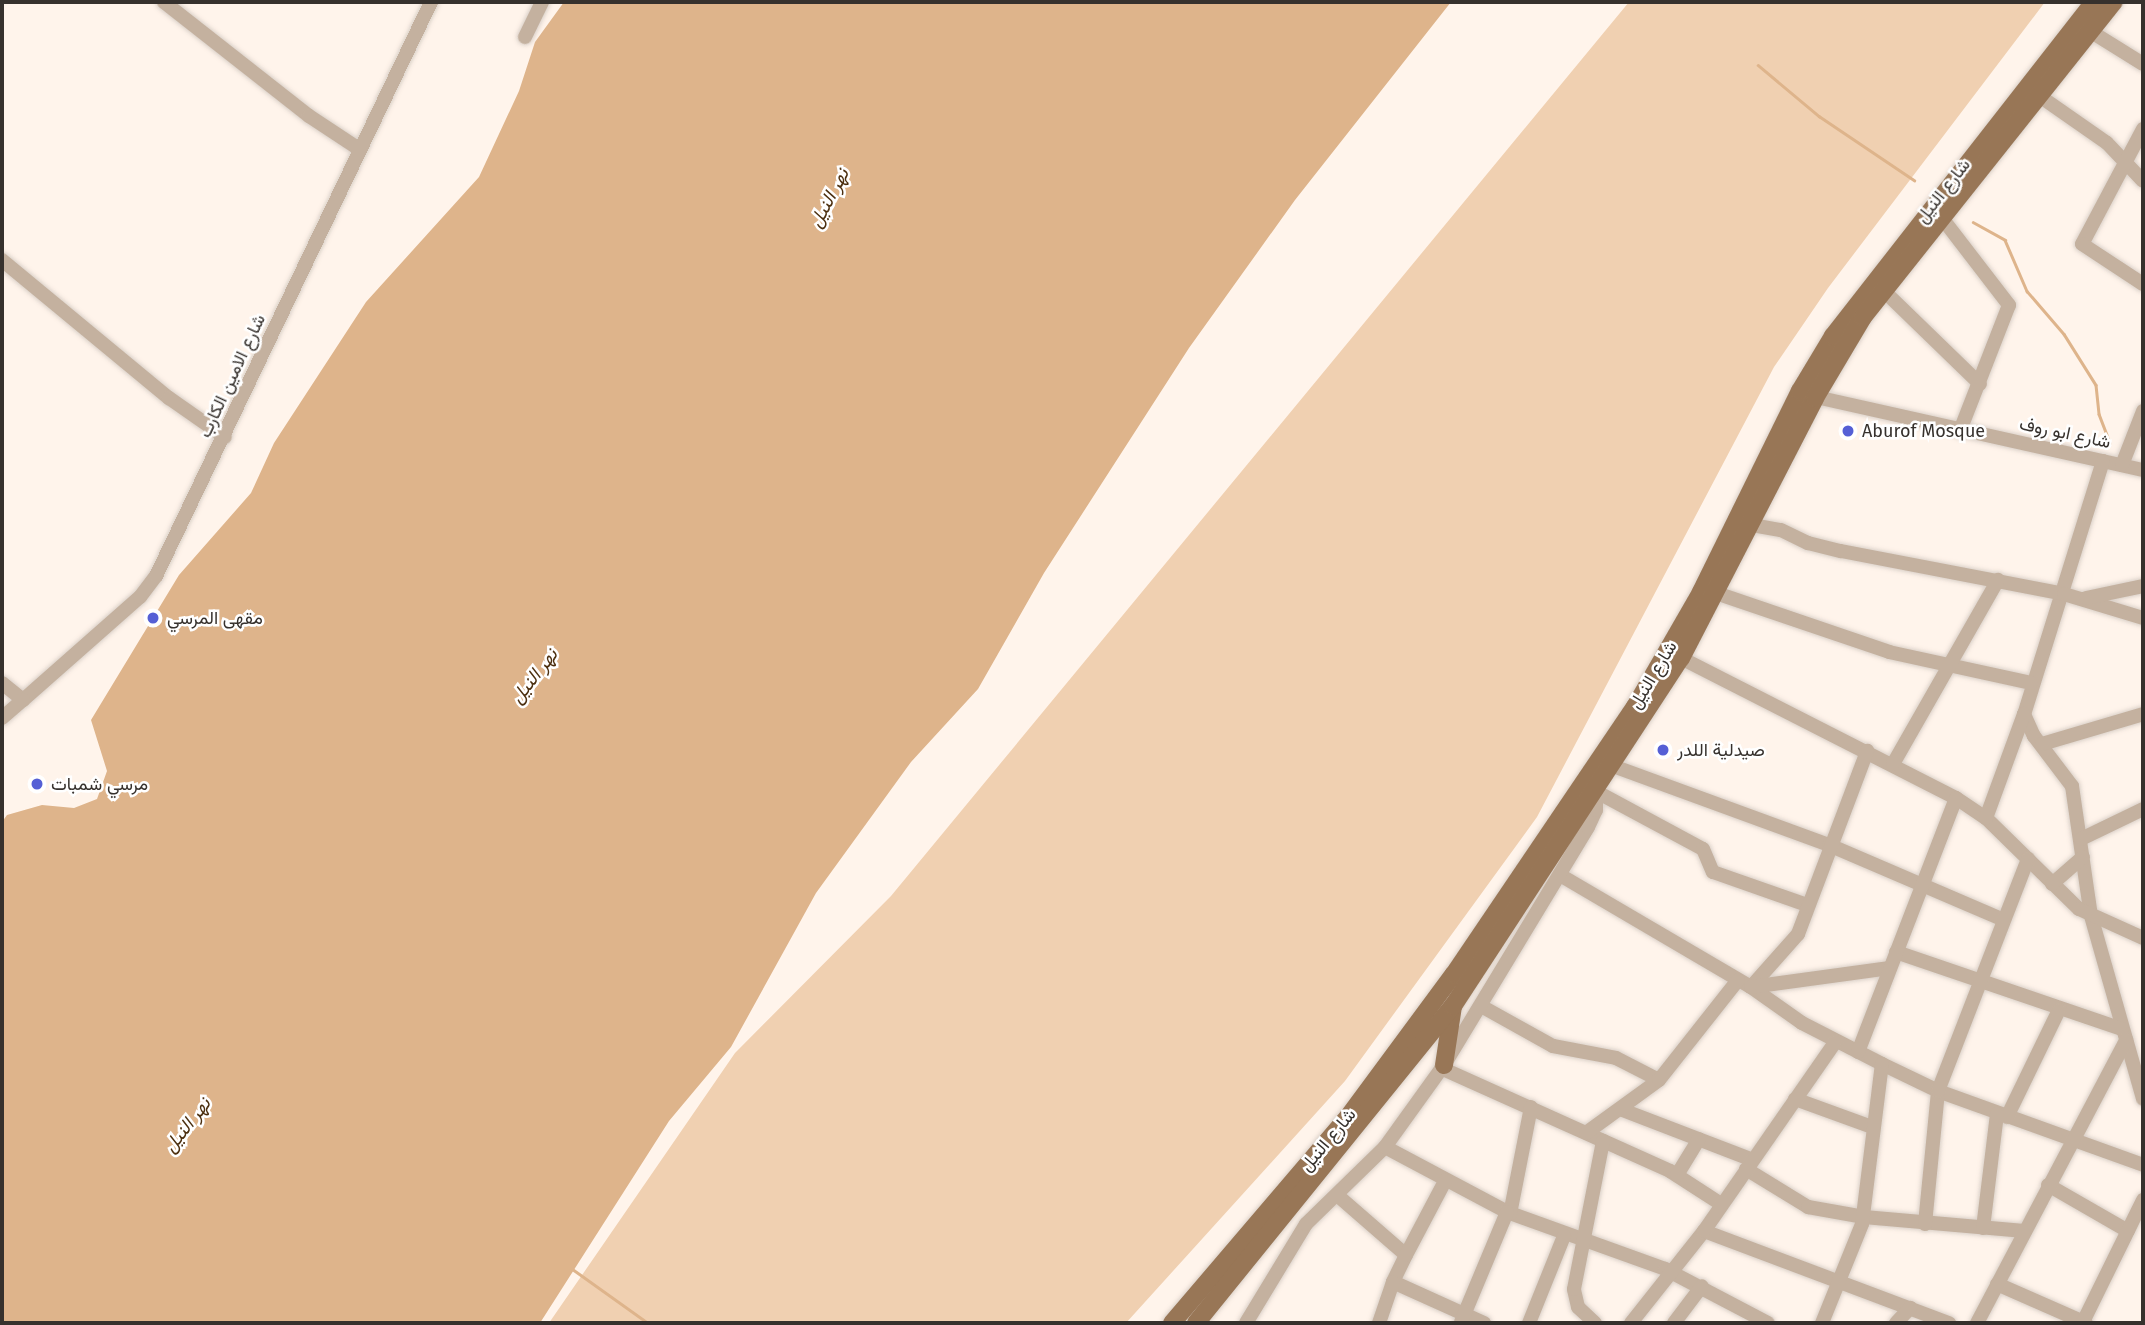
<!DOCTYPE html>
<html>
<head>
<meta charset="utf-8">
<style>
	body { margin:0 }
	#map { position:relative; width:2145px; height:1325px; overflow:hidden; background:#fff4eb; font-family:"Fira Sans",Vazirmatn,sans-serif }
	div>[style] { position:absolute }
	.green>* { inset:0; background:#f0d0b1 }
	.water>* { inset:0; background:#deb48b }
	.stream>* { height:2.5px; margin:-1.25px; padding:0 1.25px; transform-origin:1.25px; border-radius:1.25px; background:#deb48b }
	.roads { filter:drop-shadow(0 0 2px #dbd1c9) drop-shadow(0 0 2px #dbd1c9) }
	.minor>* { height:14px; margin:-7px; padding:0 7px; transform-origin:7px; border-radius:7px; background:#c4b19f }
	.major>* { height:18px; margin:-9px; padding:0 9px; transform-origin:9px; border-radius:9px; background:#987656 }
	.dots>* { width:19px; height:19px; translate:-50% -50%; box-sizing:border-box; border:4px solid #fff; border-radius:50% }
	span { translate:-50% -50%; white-space:nowrap; text-align:center; line-height:1.15; -webkit-text-stroke:5px #fff; paint-order:stroke }
	.street-label { font-size:18px; color:#36312d }
	.poi-label { font-size:18px; color:#36312d }
	.left { translate:0 -50%; text-align:left }
	.water-label { font-size:19px; color:#4c2f0f; font-style:italic }
	.frame { position:absolute; inset:0; border:4px solid #36312d; pointer-events:none }
</style>
</head>
<body>
<div id="map">
	<div class="green">
		<i style="clip-path:polygon(1629px 2px,2045px 2px,1828px 288px,1774px 367px,1537px 817px,1345px 1081px,1126px 1323px,549px 1323px,735px 1053px,891px 896px)"></i>
	</div>
	<div class="water">
		<i style="clip-path:polygon(564px 2px,1451px 2px,1295px 200px,1189px 348px,1044px 573px,978px 689px,911px 762px,816px 893px,731px 1047px,669px 1121px,540px 1323px,2px 1323px,2px 822px,7px 815px,42px 805px,74px 808px,97px 799px,107px 771px,91px 720px,179px 575px,251px 493px,274px 443px,366px 302px,479px 177px,519px 91px,535px 42px)"></i>
	</div>
	<div class="stream">
		<i style="left:1758px;top:65px;width:80px;rotate:39.9deg"></i>
		<i style="left:1819px;top:116px;width:115px;rotate:34deg"></i>
		<i style="left:1973px;top:222px;width:37px;rotate:29deg"></i>
		<i style="left:2005px;top:240px;width:56px;rotate:66.7deg"></i>
		<i style="left:2027px;top:291px;width:57px;rotate:49.3deg"></i>
		<i style="left:2064px;top:334px;width:60px;rotate:57.9deg"></i>
		<i style="left:2096px;top:385px;width:29px;rotate:84deg"></i>
		<i style="left:2099px;top:414px;width:31px;rotate:69deg"></i>
		<i style="left:571px;top:1268px;width:95px;rotate:35.5deg"></i>
	</div>
	<div class="roads">
		<div class="minor">
			<i style="left:164px;top:2px;width:184px;rotate:38.2deg"></i>
			<i style="left:309px;top:116px;width:60px;rotate:33.4deg"></i>
			<i style="left:2090px;top:31px;width:62px;rotate:31.9deg"></i>
			<i style="left:525px;top:37px;width:39px;rotate:-64deg"></i>
			<i style="left:2041px;top:97px;width:80px;rotate:34.9deg"></i>
			<i style="left:2107px;top:143px;width:52px;rotate:46.5deg"></i>
			<i style="left:2143px;top:129px;width:130px;rotate:117.9deg"></i>
			<i style="left:2082px;top:244px;width:73px;rotate:33.3deg"></i>
			<i style="left:1942px;top:218px;width:110px;rotate:52.4deg"></i>
			<i style="left:2009px;top:305px;width:135px;rotate:111.3deg"></i>
			<i style="left:2px;top:260px;width:217px;rotate:39.6deg"></i>
			<i style="left:169px;top:398px;width:68px;rotate:34.9deg"></i>
			<i style="left:1883px;top:290px;width:135px;rotate:44.1deg"></i>
			<i style="left:1807px;top:395px;width:344px;rotate:12.6deg"></i>
			<i style="left:2103px;top:461px;width:265px;rotate:107.3deg"></i>
			<i style="left:2024px;top:714px;width:24px;rotate:66deg"></i>
			<i style="left:2034px;top:736px;width:63px;rotate:52.8deg"></i>
			<i style="left:2072px;top:786px;width:131px;rotate:81.7deg"></i>
			<i style="left:2091px;top:916px;width:190px;rotate:74.1deg"></i>
			<i style="left:2122px;top:465px;width:58px;rotate:-68.7deg"></i>
			<i style="left:1752px;top:525px;width:29px;rotate:10deg"></i>
			<i style="left:1781px;top:530px;width:30px;rotate:26deg"></i>
			<i style="left:1808px;top:543px;width:34px;rotate:14deg"></i>
			<i style="left:1841px;top:551px;width:227px;rotate:10.9deg"></i>
			<i style="left:2064px;top:594px;width:83px;rotate:16.9deg"></i>
			<i style="left:1716px;top:593px;width:183px;rotate:18.8deg"></i>
			<i style="left:1889px;top:652px;width:145px;rotate:12.3deg"></i>
			<i style="left:2086px;top:598px;width:58px;rotate:-11.9deg"></i>
			<i style="left:1681px;top:658px;width:309px;rotate:27deg"></i>
			<i style="left:1956px;top:798px;width:36px;rotate:34deg"></i>
			<i style="left:1986px;top:818px;width:130px;rotate:44.4deg"></i>
			<i style="left:2079px;top:909px;width:70px;rotate:24.4deg"></i>
			<i style="left:2px;top:683px;width:27px;rotate:39deg"></i>
			<i style="left:23px;top:700px;width:156px;rotate:-41.4deg"></i>
			<i style="left:140px;top:597px;width:26px;rotate:-53deg"></i>
			<i style="left:156px;top:576px;width:636px;rotate:-64.4deg"></i>
			<i style="left:2px;top:718px;width:28px;rotate:-41deg"></i>
			<i style="left:2042px;top:744px;width:105px;rotate:-16.5deg"></i>
			<i style="left:1893px;top:764px;width:212px;rotate:-60.3deg"></i>
			<i style="left:1613px;top:766px;width:230px;rotate:20.1deg"></i>
			<i style="left:1829px;top:845px;width:190px;rotate:23.2deg"></i>
			<i style="left:1597px;top:792px;width:120px;rotate:28.3deg"></i>
			<i style="left:1703px;top:849px;width:25px;rotate:67deg"></i>
			<i style="left:1713px;top:872px;width:100px;rotate:19.3deg"></i>
			<i style="left:1986px;top:818px;width:111px;rotate:-69.9deg"></i>
			<i style="left:2081px;top:839px;width:69px;rotate:-25.8deg"></i>
			<i style="left:1560px;top:875px;width:221px;rotate:30.4deg"></i>
			<i style="left:1751px;top:987px;width:62px;rotate:35.2deg"></i>
			<i style="left:1802px;top:1023px;width:90px;rotate:27.1deg"></i>
			<i style="left:1882px;top:1064px;width:62px;rotate:25.7deg"></i>
			<i style="left:1938px;top:1091px;width:218px;rotate:19.8deg"></i>
			<i style="left:2052px;top:884px;width:41px;rotate:-41.1deg"></i>
			<i style="left:1896px;top:952px;width:239px;rotate:18.8deg"></i>
			<i style="left:1751px;top:987px;width:71px;rotate:-48.4deg"></i>
			<i style="left:1798px;top:934px;width:196px;rotate:-69.3deg"></i>
			<i style="left:1751px;top:987px;width:140px;rotate:-7.8deg"></i>
			<i style="left:1481px;top:1006px;width:82px;rotate:29.1deg"></i>
			<i style="left:1553px;top:1046px;width:64px;rotate:10.8deg"></i>
			<i style="left:1616px;top:1058px;width:48px;rotate:27.1deg"></i>
			<i style="left:1858px;top:1052px;width:272px;rotate:-68.9deg"></i>
			<i style="left:1441px;top:1068px;width:251px;rotate:24.2deg"></i>
			<i style="left:1670px;top:1171px;width:61px;rotate:32.9deg"></i>
			<i style="left:1795px;top:1099px;width:82px;rotate:20deg"></i>
			<i style="left:1620px;top:1109px;width:142px;rotate:21deg"></i>
			<i style="left:2007px;top:1117px;width:119px;rotate:-64.1deg"></i>
			<i style="left:1586px;top:1133px;width:90px;rotate:-36deg"></i>
			<i style="left:1659px;top:1080px;width:127px;rotate:-51.7deg"></i>
			<i style="left:1385px;top:1147px;width:138px;rotate:28deg"></i>
			<i style="left:1507px;top:1212px;width:168px;rotate:19.8deg"></i>
			<i style="left:1665px;top:1269px;width:116px;rotate:27.7deg"></i>
			<i style="left:1746px;top:1169px;width:73px;rotate:31.5deg"></i>
			<i style="left:1808px;top:1207px;width:57px;rotate:10.1deg"></i>
			<i style="left:1864px;top:1217px;width:161px;rotate:5deg"></i>
			<i style="left:1677px;top:1175px;width:42px;rotate:-58.6deg"></i>
			<i style="left:2048px;top:1185px;width:92px;rotate:29.9deg"></i>
			<i style="left:1337px;top:1195px;width:91px;rotate:41deg"></i>
			<i style="left:1406px;top:1255px;width:30px;rotate:116deg"></i>
			<i style="left:1393px;top:1282px;width:100px;rotate:24.3deg"></i>
			<i style="left:1510px;top:1214px;width:109px;rotate:-78.9deg"></i>
			<i style="left:1925px;top:1224px;width:134px;rotate:-84.4deg"></i>
			<i style="left:1938px;top:1091px;width:249px;rotate:-68.8deg"></i>
			<i style="left:1983px;top:1228px;width:115px;rotate:-83deg"></i>
			<i style="left:1704px;top:1231px;width:262px;rotate:20.6deg"></i>
			<i style="left:1406px;top:1255px;width:84px;rotate:-62.2deg"></i>
			<i style="left:1997px;top:1284px;width:97px;rotate:23.7deg"></i>
			<i style="left:1461px;top:1322px;width:119px;rotate:-67.3deg"></i>
			<i style="left:2083px;top:1322px;width:136px;rotate:-63.8deg"></i>
			<i style="left:1246px;top:1323px;width:116px;rotate:-58.8deg"></i>
			<i style="left:1306px;top:1224px;width:110px;rotate:-44.3deg"></i>
			<i style="left:1385px;top:1147px;width:101px;rotate:-54.3deg"></i>
			<i style="left:1444px;top:1065px;width:278px;rotate:-58.8deg"></i>
			<i style="left:1588px;top:827px;width:19px;rotate:-65deg"></i>
			<i style="left:1596px;top:810px;width:16px;rotate:-90deg"></i>
			<i style="left:1379px;top:1323px;width:43px;rotate:-71.1deg"></i>
			<i style="left:1529px;top:1323px;width:94px;rotate:-68.1deg"></i>
			<i style="left:1595px;top:1323px;width:23px;rotate:-137deg"></i>
			<i style="left:1578px;top:1307px;width:18px;rotate:-103deg"></i>
			<i style="left:1574px;top:1289px;width:151px;rotate:-78.9deg"></i>
			<i style="left:1631px;top:1323px;width:117px;rotate:-51.6deg"></i>
			<i style="left:1704px;top:1231px;width:231px;rotate:-55.2deg"></i>
			<i style="left:1674px;top:1323px;width:46px;rotate:-52.9deg"></i>
			<i style="left:1822px;top:1323px;width:107px;rotate:-68deg"></i>
			<i style="left:1862px;top:1224px;width:161px;rotate:-82.9deg"></i>
			<i style="left:1896px;top:1323px;width:21px;rotate:-47deg"></i>
			<i style="left:1977px;top:1323px;width:320px;rotate:-62.2deg"></i>
		</div>
		<div class="major">
			<i style="left:1444px;top:1065px;width:60px;rotate:-81.3deg"></i>
			<i style="left:1172px;top:1323px;width:271px;rotate:-49.5deg"></i>
			<i style="left:1348px;top:1117px;width:178px;rotate:-53.5deg"></i>
			<i style="left:1454px;top:974px;width:323px;rotate:-55.9deg"></i>
			<i style="left:1635px;top:707px;width:133px;rotate:-60.1deg"></i>
			<i style="left:1701px;top:592px;width:224px;rotate:-63.8deg"></i>
			<i style="left:1800px;top:391px;width:64px;rotate:-59deg"></i>
			<i style="left:1833px;top:336px;width:424px;rotate:-52deg"></i>
			<i style="left:1196px;top:1323px;width:408px;rotate:-51deg"></i>
			<i style="left:1453px;top:1006px;width:416px;rotate:-56.8deg"></i>
			<i style="left:1681px;top:658px;width:292px;rotate:-62.7deg"></i>
			<i style="left:1815px;top:398px;width:94px;rotate:-59.3deg"></i>
			<i style="left:1863px;top:317px;width:403px;rotate:-51.5deg"></i>
		</div>
	</div>
	<div class="dots">
		<i style="left:1848px;top:431px;background:#555fd5"></i>
		<i style="left:153px;top:618px;background:#555fd5"></i>
		<i style="left:1663px;top:750px;background:#555fd5"></i>
		<i style="left:37px;top:784px;background:#555fd5"></i>
	</div>
	<div class="street-label">
		<span style="left:1943px;top:191px;rotate:-52deg">شارع النيل</span>
		<span style="left:232px;top:376px;rotate:-65deg">شارع الامين الكارب</span>
		<span style="left:2065px;top:433px;rotate:12deg">شارع ابو روف</span>
		<span style="left:1653px;top:675px;rotate:-59deg">شارع النيل</span>
		<span style="left:1328px;top:1140px;rotate:-50deg">شارع النيل</span>
	</div>
	<div class="poi-label">
		<span class="left" style="left:1862px;top:431px">Aburof Mosque</span>
		<span class="left" style="left:167px;top:618px">مقهى المرسي</span>
		<span class="left" style="left:1677px;top:750px">صيدلية اللدر</span>
		<span class="left" style="left:51px;top:784px">مرسي شمبات</span>
	</div>
	<div class="water-label">
		<span style="left:829px;top:198px;rotate:-62deg">نهر النيل</span>
		<span style="left:534px;top:676px;rotate:-52deg">نهر النيل</span>
		<span style="left:187px;top:1125px;rotate:-52deg">نهر النيل</span>
	</div>
	<div class="frame"></div>
</div>
</body>
</html>
